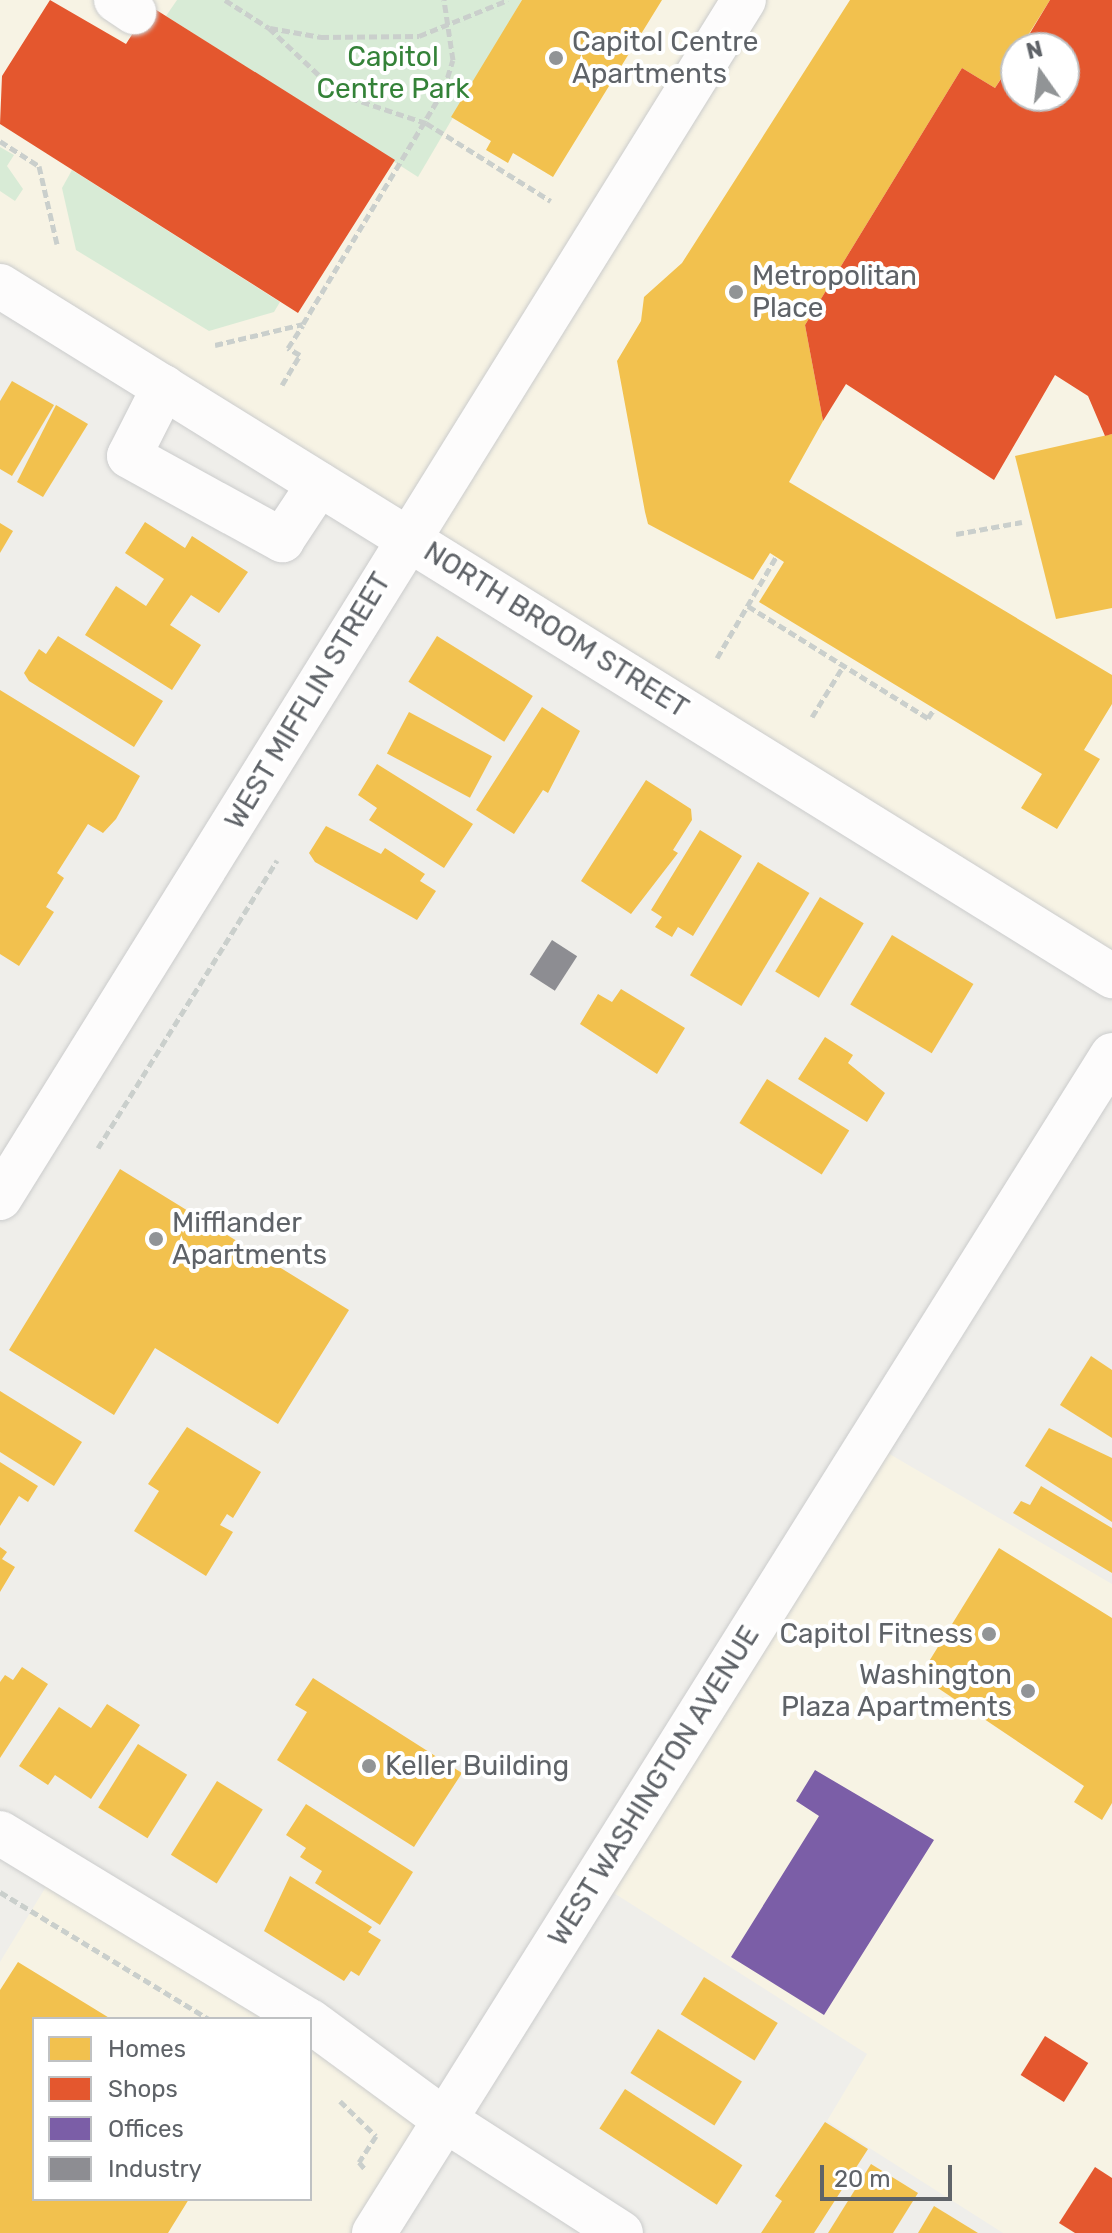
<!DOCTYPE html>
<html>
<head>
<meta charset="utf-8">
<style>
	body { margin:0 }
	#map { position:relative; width:1112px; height:2233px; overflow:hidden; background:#efeeea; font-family:Rubik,sans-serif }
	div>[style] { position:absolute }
	.commercial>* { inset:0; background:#f7f3e4 }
	.green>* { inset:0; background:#d8ebd6 }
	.homes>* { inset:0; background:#f2c14e; transform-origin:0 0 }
	.shops>* { inset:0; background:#e4572e; transform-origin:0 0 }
	.offices>* { inset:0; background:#7b5ea7 }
	.industry>* { inset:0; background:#8d8d92; transform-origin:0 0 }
	.path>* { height:5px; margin-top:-2.5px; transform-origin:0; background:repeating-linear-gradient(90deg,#cacfcc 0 8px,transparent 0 12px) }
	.roads { filter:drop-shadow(0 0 2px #cbcccc) drop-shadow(0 0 2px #cbcccc) }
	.minor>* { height:44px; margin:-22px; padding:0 22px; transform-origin:22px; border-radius:22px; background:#fdfcfc }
	.dots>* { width:22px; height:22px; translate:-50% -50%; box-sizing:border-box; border:4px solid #fff; border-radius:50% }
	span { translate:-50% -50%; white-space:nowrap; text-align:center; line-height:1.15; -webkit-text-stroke:8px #fff; paint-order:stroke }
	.poi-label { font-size:28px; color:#5f6368 }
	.left { translate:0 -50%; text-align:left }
	.right { translate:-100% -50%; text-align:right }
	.park-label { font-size:28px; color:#348238 }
	.street-label { font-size:28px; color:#5f6368 }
	.legend { position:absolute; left:32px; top:2017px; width:280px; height:184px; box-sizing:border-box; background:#fff; border:2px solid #bfc1c3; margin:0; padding:10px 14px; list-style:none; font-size:24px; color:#5f6368 }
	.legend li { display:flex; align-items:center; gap:16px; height:40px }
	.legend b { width:40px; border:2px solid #bfc1c3 }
	.north { position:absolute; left:1000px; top:32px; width:80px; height:80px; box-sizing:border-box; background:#fff; border:2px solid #bfc1c3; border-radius:50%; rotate:346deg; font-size:22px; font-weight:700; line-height:32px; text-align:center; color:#5f6368 }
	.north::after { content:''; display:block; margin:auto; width:28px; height:36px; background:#919496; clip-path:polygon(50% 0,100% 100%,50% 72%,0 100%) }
	.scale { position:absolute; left:820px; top:2165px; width:132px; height:36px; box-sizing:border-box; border:4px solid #5f6368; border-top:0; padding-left:10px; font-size:24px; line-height:28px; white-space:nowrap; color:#5f6368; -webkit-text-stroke:6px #fff; paint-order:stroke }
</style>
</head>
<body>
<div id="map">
	<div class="commercial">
		<i style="clip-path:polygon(evenodd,0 0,1112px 0,1112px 976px,0 286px,0 0,1016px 48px,1064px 48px,1064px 96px,1016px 96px,1016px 48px)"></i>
		<i style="clip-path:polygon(869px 1442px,1112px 1584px,1112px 2233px,1003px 2233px,827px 2121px,867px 2054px,595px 1881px)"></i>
		<i style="clip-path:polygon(58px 1867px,306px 2019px,34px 2019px,34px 2199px,310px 2199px,310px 2021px,445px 2120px,374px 2233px,0 2233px,0 1962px)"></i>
	</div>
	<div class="green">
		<i style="clip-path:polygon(177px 0,522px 0,418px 177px,166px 16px)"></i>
		<i style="clip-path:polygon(0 147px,14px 155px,7px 166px,23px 189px,15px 201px,0 191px)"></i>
		<i style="clip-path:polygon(72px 170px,280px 302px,274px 312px,209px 331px,76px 250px,62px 188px)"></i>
	</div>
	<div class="homes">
		<i style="clip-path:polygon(522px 0,662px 0,553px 177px,513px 153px,508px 163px,486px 150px,491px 141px,451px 117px)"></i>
		<i style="clip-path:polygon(850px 0,1050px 0,995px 88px,962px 68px,805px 325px,823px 421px,789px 482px,1112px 675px,1112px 704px,1084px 750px,1100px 759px,1057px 829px,1021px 808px,1042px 774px,759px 602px,784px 562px,770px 553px,753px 580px,648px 524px,645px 512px,617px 361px,641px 321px,644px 297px,682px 263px)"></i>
		<i style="clip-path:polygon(12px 381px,54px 405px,12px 476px,0 469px,0 401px)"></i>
		<i style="clip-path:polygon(56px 405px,88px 424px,43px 497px,17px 482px)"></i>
		<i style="clip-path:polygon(1112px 434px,1112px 608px,1056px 619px,1015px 456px)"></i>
		<i style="clip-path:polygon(145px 522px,185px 548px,192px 536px,248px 572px,219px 613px,191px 595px,170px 625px,201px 645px,172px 690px,85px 635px,116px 586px,146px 606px,164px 579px,125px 553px)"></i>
		<i style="clip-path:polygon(0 523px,13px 531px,0 553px)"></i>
		<i style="clip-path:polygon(58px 636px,163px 701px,134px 747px,29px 681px,24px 673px,39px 649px,46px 654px)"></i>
		<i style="left:437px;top:636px;width:113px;height:54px;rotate:32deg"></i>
		<i style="clip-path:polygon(0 690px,140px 776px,116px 819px,103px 833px,88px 824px,57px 873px,64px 878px,46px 907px,54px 912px,19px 966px,0 954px)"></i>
		<i style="clip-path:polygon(542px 707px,580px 731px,548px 793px,543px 790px,514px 834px,476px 810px)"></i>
		<i style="left:409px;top:712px;width:94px;height:47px;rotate:28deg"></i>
		<i style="clip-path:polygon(377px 764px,473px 824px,444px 868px,369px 820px,377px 808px,358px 795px)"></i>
		<i style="clip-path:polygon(646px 780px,691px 809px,692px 820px,673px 850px,678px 853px,631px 914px,581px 881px)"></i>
		<i style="clip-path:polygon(326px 826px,381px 854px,385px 848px,425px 874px,420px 881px,436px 891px,417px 920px,315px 862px,309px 853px)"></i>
		<i style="clip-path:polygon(700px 830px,742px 856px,693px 936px,678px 927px,672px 937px,655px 927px,662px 917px,651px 910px)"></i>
		<i style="left:758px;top:862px;width:60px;height:132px;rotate:31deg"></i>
		<i style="left:820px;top:897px;width:51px;height:87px;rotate:31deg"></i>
		<i style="left:892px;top:935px;width:95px;height:81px;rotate:31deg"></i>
		<i style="clip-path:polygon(621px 989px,685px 1028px,657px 1074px,580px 1024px,598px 994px,612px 1002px)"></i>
		<i style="clip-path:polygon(825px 1037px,853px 1055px,848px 1063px,885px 1093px,867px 1122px,798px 1079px)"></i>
		<i style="left:767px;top:1079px;width:97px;height:52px;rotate:32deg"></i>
		<i style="clip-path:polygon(120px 1169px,349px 1310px,278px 1424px,155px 1348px,114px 1415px,9px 1350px)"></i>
		<i style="clip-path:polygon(1091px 1356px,1112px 1370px,1112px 1438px,1060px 1405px)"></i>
		<i style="clip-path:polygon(0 1391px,82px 1442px,54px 1486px,0 1452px)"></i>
		<i style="clip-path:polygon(187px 1427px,261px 1472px,233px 1518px,227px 1514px,220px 1525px,233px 1532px,206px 1576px,134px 1531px,159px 1491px,148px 1484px)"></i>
		<i style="clip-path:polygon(1049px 1428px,1112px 1458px,1112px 1522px,1025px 1466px)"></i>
		<i style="clip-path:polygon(0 1462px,38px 1486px,28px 1502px,19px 1496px,0 1526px)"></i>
		<i style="clip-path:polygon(1041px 1486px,1112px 1528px,1112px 1573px,1013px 1513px,1021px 1501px,1030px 1505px)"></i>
		<i style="clip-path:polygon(0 1547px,7px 1552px,2px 1559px,15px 1567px,0 1592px)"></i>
		<i style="clip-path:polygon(999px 1548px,1112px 1618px,1112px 1803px,1102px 1820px,1074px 1802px,1084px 1786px,920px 1676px)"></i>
		<i style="clip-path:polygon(22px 1667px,48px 1684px,0 1758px,0 1682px,5px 1675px,13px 1680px)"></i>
		<i style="clip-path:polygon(313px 1678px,462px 1773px,414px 1847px,277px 1760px,307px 1712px,295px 1705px)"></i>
		<i style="clip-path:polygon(107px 1704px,140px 1725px,91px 1799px,55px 1775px,48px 1785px,19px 1766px,59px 1707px,91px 1728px)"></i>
		<i style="left:138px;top:1744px;width:58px;height:75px;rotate:32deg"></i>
		<i style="left:217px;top:1781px;width:54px;height:87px;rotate:32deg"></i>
		<i style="clip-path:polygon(306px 1804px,413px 1872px,380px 1925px,315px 1883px,322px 1871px,300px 1857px,306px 1848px,286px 1835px)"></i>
		<i style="clip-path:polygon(290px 1876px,372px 1927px,368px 1932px,381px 1940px,359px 1976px,351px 1971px,344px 1981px,264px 1931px)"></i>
		<i style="clip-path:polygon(18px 1962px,111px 2019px,34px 2019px,34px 2199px,189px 2199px,168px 2233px,0 2233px,0 1990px)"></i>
		<i style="left:704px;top:1977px;width:87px;height:44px;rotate:32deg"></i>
		<i style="left:658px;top:2029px;width:99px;height:52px;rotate:32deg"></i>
		<i style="left:625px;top:2089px;width:140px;height:47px;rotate:33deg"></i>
		<i style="clip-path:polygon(825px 2122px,868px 2149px,814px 2233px,761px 2233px,782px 2201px,775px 2196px)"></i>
		<i style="clip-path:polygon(871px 2164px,918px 2193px,893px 2233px,828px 2233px)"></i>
		<i style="clip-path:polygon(934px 2206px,978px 2233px,918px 2233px)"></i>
	</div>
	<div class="shops">
		<i style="clip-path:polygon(50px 0,126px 44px,150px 6px,395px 160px,298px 313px,0 124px,2px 76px)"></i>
		<i style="clip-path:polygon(1050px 0,1112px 0,1112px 434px,1105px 436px,1088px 396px,1055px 375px,994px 480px,846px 384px,823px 421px,805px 325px,962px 68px,995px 88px,1016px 56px,1016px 96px,1064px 96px,1064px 48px,1021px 48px)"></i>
		<i style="left:1045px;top:2036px;width:51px;height:46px;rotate:32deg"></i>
		<i style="clip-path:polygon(1095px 2167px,1112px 2178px,1112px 2233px,1075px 2233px,1059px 2223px)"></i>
	</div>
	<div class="offices">
		<i style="clip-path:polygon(815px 1770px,934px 1840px,824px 2015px,731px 1957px,819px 1816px,796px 1801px)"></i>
	</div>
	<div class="industry">
		<i style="left:552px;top:940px;width:30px;height:41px;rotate:33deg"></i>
	</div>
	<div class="path">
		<i style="left:225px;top:0;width:52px;rotate:32.5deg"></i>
		<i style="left:269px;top:28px;width:96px;rotate:43.3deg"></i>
		<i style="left:339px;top:94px;width:92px;rotate:18.4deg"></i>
		<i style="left:426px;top:123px;width:147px;rotate:32deg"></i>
		<i style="left:270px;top:28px;width:52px;rotate:10deg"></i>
		<i style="left:321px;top:37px;width:98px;rotate:-0.6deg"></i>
		<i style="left:419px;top:36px;width:96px;rotate:-22deg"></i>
		<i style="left:0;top:141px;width:46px;rotate:32.7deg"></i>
		<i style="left:39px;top:166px;width:80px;rotate:77deg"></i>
		<i style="left:215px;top:345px;width:90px;rotate:-13.4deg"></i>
		<i style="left:303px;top:324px;width:274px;rotate:-59deg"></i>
		<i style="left:444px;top:89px;width:30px;rotate:-73deg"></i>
		<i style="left:453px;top:60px;width:61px;rotate:-98.5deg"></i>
		<i style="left:282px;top:385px;width:35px;rotate:-59deg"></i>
		<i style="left:300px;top:355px;width:14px;rotate:-150deg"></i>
		<i style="left:288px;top:348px;width:27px;rotate:-57deg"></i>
		<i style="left:956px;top:534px;width:67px;rotate:-10.3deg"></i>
		<i style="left:748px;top:606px;width:212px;rotate:31.9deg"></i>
		<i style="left:928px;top:718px;width:11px;rotate:-56deg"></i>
		<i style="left:717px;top:658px;width:117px;rotate:-59.7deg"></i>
		<i style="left:812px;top:717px;width:61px;rotate:-58.4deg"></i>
		<i style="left:98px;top:1148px;width:339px;rotate:-58.1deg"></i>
		<i style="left:0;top:1892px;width:245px;rotate:31.3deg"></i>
		<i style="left:340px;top:2101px;width:50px;rotate:44.2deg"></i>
		<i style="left:376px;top:2136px;width:31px;rotate:123deg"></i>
		<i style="left:359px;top:2162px;width:8px;rotate:50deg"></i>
	</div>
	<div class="roads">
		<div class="minor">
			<i style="left:116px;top:0;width:22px;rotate:34deg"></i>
			<i style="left:0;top:286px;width:1309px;rotate:31.82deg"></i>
			<i style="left:164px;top:387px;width:77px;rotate:116.9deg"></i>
			<i style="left:129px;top:456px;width:175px;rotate:28.8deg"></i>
			<i style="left:282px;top:540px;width:67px;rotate:-56.5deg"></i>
			<i style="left:0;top:1198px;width:1410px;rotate:-58.16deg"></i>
			<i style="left:0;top:1833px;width:358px;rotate:31.3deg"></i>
			<i style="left:310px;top:2021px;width:167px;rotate:36.3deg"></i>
			<i style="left:445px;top:2120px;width:209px;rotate:32.7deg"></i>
			<i style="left:374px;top:2233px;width:1390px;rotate:-57.93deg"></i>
		</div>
	</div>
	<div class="dots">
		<i style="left:556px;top:58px;background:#919496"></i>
		<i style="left:736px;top:292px;background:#919496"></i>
		<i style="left:156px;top:1239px;background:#919496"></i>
		<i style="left:989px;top:1634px;background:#919496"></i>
		<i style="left:1028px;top:1691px;background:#919496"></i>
		<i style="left:369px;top:1766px;background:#919496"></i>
	</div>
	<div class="poi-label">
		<span class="left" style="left:572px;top:58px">Capitol Centre<br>Apartments</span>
		<span class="left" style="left:752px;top:292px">Metropolitan<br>Place</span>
		<span class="left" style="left:172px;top:1239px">Mifflander<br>Apartments</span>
		<span class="right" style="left:973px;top:1634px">Capitol Fitness</span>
		<span class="right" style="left:1012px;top:1691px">Washington<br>Plaza Apartments</span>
		<span class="left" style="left:385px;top:1766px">Keller Building</span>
	</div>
	<div class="park-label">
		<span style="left:393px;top:73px">Capitol<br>Centre Park</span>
	</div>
	<div class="street-label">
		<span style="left:556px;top:630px;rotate:32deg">NORTH BROOM STREET</span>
		<span style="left:308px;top:701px;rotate:-59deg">WEST MIFFLIN STREET</span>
		<span style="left:654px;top:1786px;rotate:-58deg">WEST WASHINGTON AVENUE</span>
	</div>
	<ul class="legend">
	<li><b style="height:22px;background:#f2c14e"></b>Homes</li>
	<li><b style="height:22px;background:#e4572e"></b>Shops</li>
	<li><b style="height:22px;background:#7b5ea7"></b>Offices</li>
	<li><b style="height:22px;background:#8d8d92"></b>Industry</li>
	</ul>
	<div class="north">N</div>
	<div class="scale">20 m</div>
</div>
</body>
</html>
